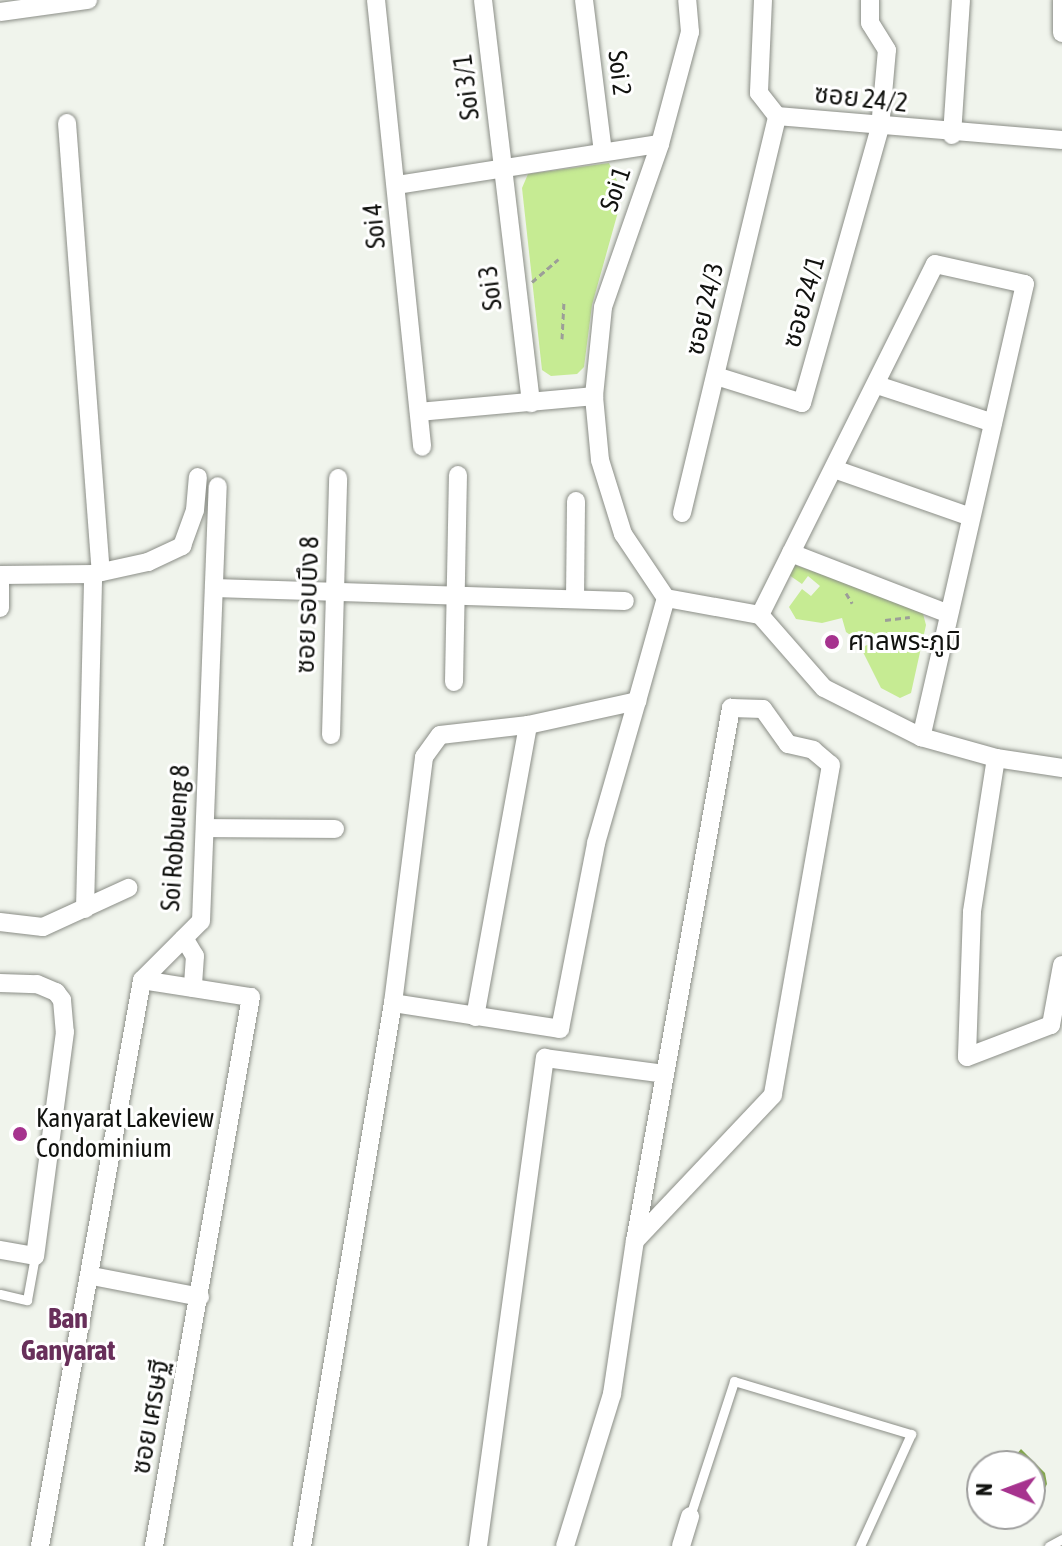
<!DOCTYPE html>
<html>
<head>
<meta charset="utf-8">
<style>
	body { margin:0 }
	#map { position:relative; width:1062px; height:1546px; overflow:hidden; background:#f0f4ec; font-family:"Asap Condensed","Noto Sans Thai",sans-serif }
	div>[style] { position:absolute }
	.green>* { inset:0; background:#c6eb93 }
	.water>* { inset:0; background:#83a64d }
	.path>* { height:3px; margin-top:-1.5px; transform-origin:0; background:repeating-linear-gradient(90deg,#9c9e98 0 6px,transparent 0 10px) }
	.roads { filter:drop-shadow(0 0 2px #8b8e87) drop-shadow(0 0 2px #8b8e87) }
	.service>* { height:9px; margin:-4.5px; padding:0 4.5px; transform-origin:4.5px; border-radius:4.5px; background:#fff }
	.minor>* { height:18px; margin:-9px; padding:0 9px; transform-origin:9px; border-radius:9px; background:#fff }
	.dots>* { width:22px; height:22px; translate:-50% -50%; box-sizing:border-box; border:4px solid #fff; border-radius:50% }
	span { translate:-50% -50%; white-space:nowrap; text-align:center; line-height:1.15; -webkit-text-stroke:6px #fff; paint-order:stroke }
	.street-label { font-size:26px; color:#11120f }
	.poi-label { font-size:26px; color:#11120f }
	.left { translate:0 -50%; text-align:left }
	.neighbourhood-label { font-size:28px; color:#682f5a; font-weight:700 }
	.north { position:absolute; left:966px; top:1450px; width:80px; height:80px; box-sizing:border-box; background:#fff; border:2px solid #a0a09f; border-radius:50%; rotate:271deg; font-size:22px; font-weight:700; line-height:32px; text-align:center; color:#11120f }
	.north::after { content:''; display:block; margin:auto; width:28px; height:36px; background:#a6338e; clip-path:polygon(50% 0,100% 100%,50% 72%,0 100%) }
</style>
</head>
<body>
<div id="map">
	<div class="green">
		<i style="clip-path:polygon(609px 163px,623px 194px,592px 305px,584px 367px,577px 374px,551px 376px,542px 370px,522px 188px,528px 174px)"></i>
		<i style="clip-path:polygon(795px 565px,922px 610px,926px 625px,911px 693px,900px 698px,881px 688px,861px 648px,881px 638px,880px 634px,859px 641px,846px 632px,842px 618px,822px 623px,796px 619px,789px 607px,802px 589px,811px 596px,820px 586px,808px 576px,802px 584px,789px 575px)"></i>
	</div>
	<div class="water">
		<i style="clip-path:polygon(1021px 1449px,1045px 1473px,1047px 1484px,1041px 1496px,1030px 1497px,1030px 1466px,1007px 1466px)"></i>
	</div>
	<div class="path">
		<i style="left:532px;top:282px;width:35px;rotate:-41deg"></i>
		<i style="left:562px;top:339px;width:37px;rotate:-87deg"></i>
		<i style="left:846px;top:593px;width:12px;rotate:59deg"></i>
		<i style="left:885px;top:620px;width:25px;rotate:-7deg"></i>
	</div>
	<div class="roads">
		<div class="service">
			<i style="left:0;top:1294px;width:28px;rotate:13deg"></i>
			<i style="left:27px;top:1300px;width:45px;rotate:-79.7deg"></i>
			<i style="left:690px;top:1516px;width:142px;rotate:-71.9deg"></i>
			<i style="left:734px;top:1381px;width:185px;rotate:16.7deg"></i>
			<i style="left:911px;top:1434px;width:123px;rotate:114.5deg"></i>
			<i style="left:1049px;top:1546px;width:15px;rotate:-28deg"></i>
		</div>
		<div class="minor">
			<i style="left:376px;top:0;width:449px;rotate:84.1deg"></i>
			<i style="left:483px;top:0;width:406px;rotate:83.2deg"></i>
			<i style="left:584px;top:0;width:153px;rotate:82.9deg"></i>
			<i style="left:763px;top:0;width:93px;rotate:92.5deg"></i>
			<i style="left:759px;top:93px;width:29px;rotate:52deg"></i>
			<i style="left:777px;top:116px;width:286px;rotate:4.8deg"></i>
			<i style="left:1062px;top:0;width:33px;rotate:90deg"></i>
			<i style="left:0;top:12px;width:89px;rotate:-7.8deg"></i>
			<i style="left:67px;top:123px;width:450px;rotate:85.7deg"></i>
			<i style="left:952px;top:135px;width:135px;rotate:-86.2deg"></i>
			<i style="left:397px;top:185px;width:266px;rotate:-8.9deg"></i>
			<i style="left:716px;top:376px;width:90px;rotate:17.4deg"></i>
			<i style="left:802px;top:403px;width:286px;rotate:-74.2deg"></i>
			<i style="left:880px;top:128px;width:78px;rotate:-84.9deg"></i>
			<i style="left:887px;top:50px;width:32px;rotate:-122deg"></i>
			<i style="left:870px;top:23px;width:23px;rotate:-90deg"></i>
			<i style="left:877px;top:385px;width:122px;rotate:18.1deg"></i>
			<i style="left:419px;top:412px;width:176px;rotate:-5.2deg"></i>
			<i style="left:834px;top:469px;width:145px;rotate:19.3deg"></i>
			<i style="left:682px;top:513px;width:408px;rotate:-76.5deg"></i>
			<i style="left:791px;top:553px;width:169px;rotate:21.1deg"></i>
			<i style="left:0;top:575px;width:33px;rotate:90deg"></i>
			<i style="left:1px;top:575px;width:92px;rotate:-0.6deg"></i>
			<i style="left:93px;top:574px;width:56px;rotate:-12.3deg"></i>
			<i style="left:148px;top:562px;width:38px;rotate:-25deg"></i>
			<i style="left:182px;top:546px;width:38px;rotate:-70deg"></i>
			<i style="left:195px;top:510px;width:33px;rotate:-85deg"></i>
			<i style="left:214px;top:588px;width:411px;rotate:1.8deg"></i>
			<i style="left:666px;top:598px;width:96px;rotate:10.3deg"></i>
			<i style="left:760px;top:615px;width:97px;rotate:48.8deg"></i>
			<i style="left:824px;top:688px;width:109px;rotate:26.8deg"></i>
			<i style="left:921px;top:737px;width:78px;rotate:15.6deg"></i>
			<i style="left:996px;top:758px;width:67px;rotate:8.6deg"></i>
			<i style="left:575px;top:599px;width:98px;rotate:-89.4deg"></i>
			<i style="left:760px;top:615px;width:392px;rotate:-63.5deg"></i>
			<i style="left:935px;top:264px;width:92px;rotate:12.5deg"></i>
			<i style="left:1025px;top:284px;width:465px;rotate:102.9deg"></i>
			<i style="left:454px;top:682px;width:207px;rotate:-88.9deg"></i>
			<i style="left:331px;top:735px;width:257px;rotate:-88.4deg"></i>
			<i style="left:996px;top:758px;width:156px;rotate:98.9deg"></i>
			<i style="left:972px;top:912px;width:145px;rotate:92deg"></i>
			<i style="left:967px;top:1057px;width:90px;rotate:-20.9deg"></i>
			<i style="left:1051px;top:1025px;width:61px;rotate:-79.6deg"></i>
			<i style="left:205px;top:828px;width:130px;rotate:0.4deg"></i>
			<i style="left:85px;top:909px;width:335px;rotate:-88.6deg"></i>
			<i style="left:0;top:922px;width:43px;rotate:6.6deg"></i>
			<i style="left:43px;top:927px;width:94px;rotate:-24.6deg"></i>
			<i style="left:184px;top:938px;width:21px;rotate:59deg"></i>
			<i style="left:195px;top:956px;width:32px;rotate:94deg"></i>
			<i style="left:142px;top:980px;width:110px;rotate:8.9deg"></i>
			<i style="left:251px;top:997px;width:558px;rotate:100.02deg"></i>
			<i style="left:0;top:983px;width:37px;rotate:2deg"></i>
			<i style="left:37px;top:984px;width:21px;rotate:23deg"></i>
			<i style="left:56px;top:992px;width:10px;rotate:53deg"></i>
			<i style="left:62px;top:1000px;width:32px;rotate:85deg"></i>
			<i style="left:65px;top:1032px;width:226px;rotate:97.6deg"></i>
			<i style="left:35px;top:1256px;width:36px;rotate:-170deg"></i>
			<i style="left:393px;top:1003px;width:169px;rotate:8.8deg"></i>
			<i style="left:560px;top:1029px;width:189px;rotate:-79deg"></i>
			<i style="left:596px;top:843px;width:148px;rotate:-73.9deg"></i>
			<i style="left:475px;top:1017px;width:297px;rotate:-79.7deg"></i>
			<i style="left:92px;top:1276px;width:110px;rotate:11deg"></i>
			<i style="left:40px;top:1546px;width:575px;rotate:-79.78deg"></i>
			<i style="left:142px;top:980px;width:83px;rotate:-45deg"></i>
			<i style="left:201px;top:921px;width:435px;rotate:-87.8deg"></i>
			<i style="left:302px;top:1546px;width:551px;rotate:-80.49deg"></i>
			<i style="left:393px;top:1003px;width:248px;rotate:-82.8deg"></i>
			<i style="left:424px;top:757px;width:27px;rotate:-54deg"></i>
			<i style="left:440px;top:735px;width:89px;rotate:-6.5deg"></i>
			<i style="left:528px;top:725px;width:112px;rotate:-12.4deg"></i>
			<i style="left:637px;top:701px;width:107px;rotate:-74.3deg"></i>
			<i style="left:666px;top:598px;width:77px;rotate:-123.9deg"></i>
			<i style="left:623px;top:534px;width:77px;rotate:-107.3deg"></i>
			<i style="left:600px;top:460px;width:64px;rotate:-95.4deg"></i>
			<i style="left:594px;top:396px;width:89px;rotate:-84.2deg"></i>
			<i style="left:603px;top:307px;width:173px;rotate:-70.7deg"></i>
			<i style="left:660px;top:144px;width:116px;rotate:-75deg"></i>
			<i style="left:690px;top:32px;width:32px;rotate:-95deg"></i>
			<i style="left:478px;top:1546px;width:493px;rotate:-82.2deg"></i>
			<i style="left:545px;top:1058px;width:121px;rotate:7.6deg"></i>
			<i style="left:565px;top:1546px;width:159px;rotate:-72.8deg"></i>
			<i style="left:612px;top:1394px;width:155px;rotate:-81.5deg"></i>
			<i style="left:635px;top:1241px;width:542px;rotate:-79.79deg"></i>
			<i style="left:731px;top:708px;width:32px;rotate:2deg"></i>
			<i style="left:763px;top:709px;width:43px;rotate:54.5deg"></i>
			<i style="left:788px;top:744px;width:26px;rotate:13deg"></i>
			<i style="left:813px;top:750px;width:23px;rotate:40deg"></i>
			<i style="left:831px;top:765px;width:335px;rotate:100deg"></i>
			<i style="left:773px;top:1095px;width:201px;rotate:133.4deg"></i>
			<i style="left:681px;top:1546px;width:31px;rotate:-73deg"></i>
		</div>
	</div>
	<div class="dots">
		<i style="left:832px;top:642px;background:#a6338e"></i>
		<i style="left:20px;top:1134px;background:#a6338e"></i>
	</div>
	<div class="street-label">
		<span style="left:619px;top:73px;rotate:83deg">Soi 2</span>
		<span style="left:467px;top:87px;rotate:-97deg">Soi 3/1</span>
		<span style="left:861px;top:99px;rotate:6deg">ซอย 24/2</span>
		<span style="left:616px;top:189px;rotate:-71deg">Soi 1</span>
		<span style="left:375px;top:226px;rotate:-95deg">Soi 4</span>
		<span style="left:491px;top:288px;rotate:-97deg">Soi 3</span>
		<span style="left:804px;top:302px;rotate:-74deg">ซอย 24/1</span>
		<span style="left:705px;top:309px;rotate:-77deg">ซอย 24/3</span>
		<span style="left:308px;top:605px;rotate:-88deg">ซอย รอบบึง 8</span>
		<span style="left:176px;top:838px;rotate:-86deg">Soi Robbueng 8</span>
		<span style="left:151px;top:1417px;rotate:-80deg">ซอย เศรษฐี</span>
	</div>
	<div class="poi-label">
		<span class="left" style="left:848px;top:642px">ศาลพระภูมิ</span>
		<span class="left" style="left:36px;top:1134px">Kanyarat Lakeview<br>Condominium</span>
	</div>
	<div class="neighbourhood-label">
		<span style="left:68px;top:1334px">Ban<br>Ganyarat</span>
	</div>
	<div class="north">N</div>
</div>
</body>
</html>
